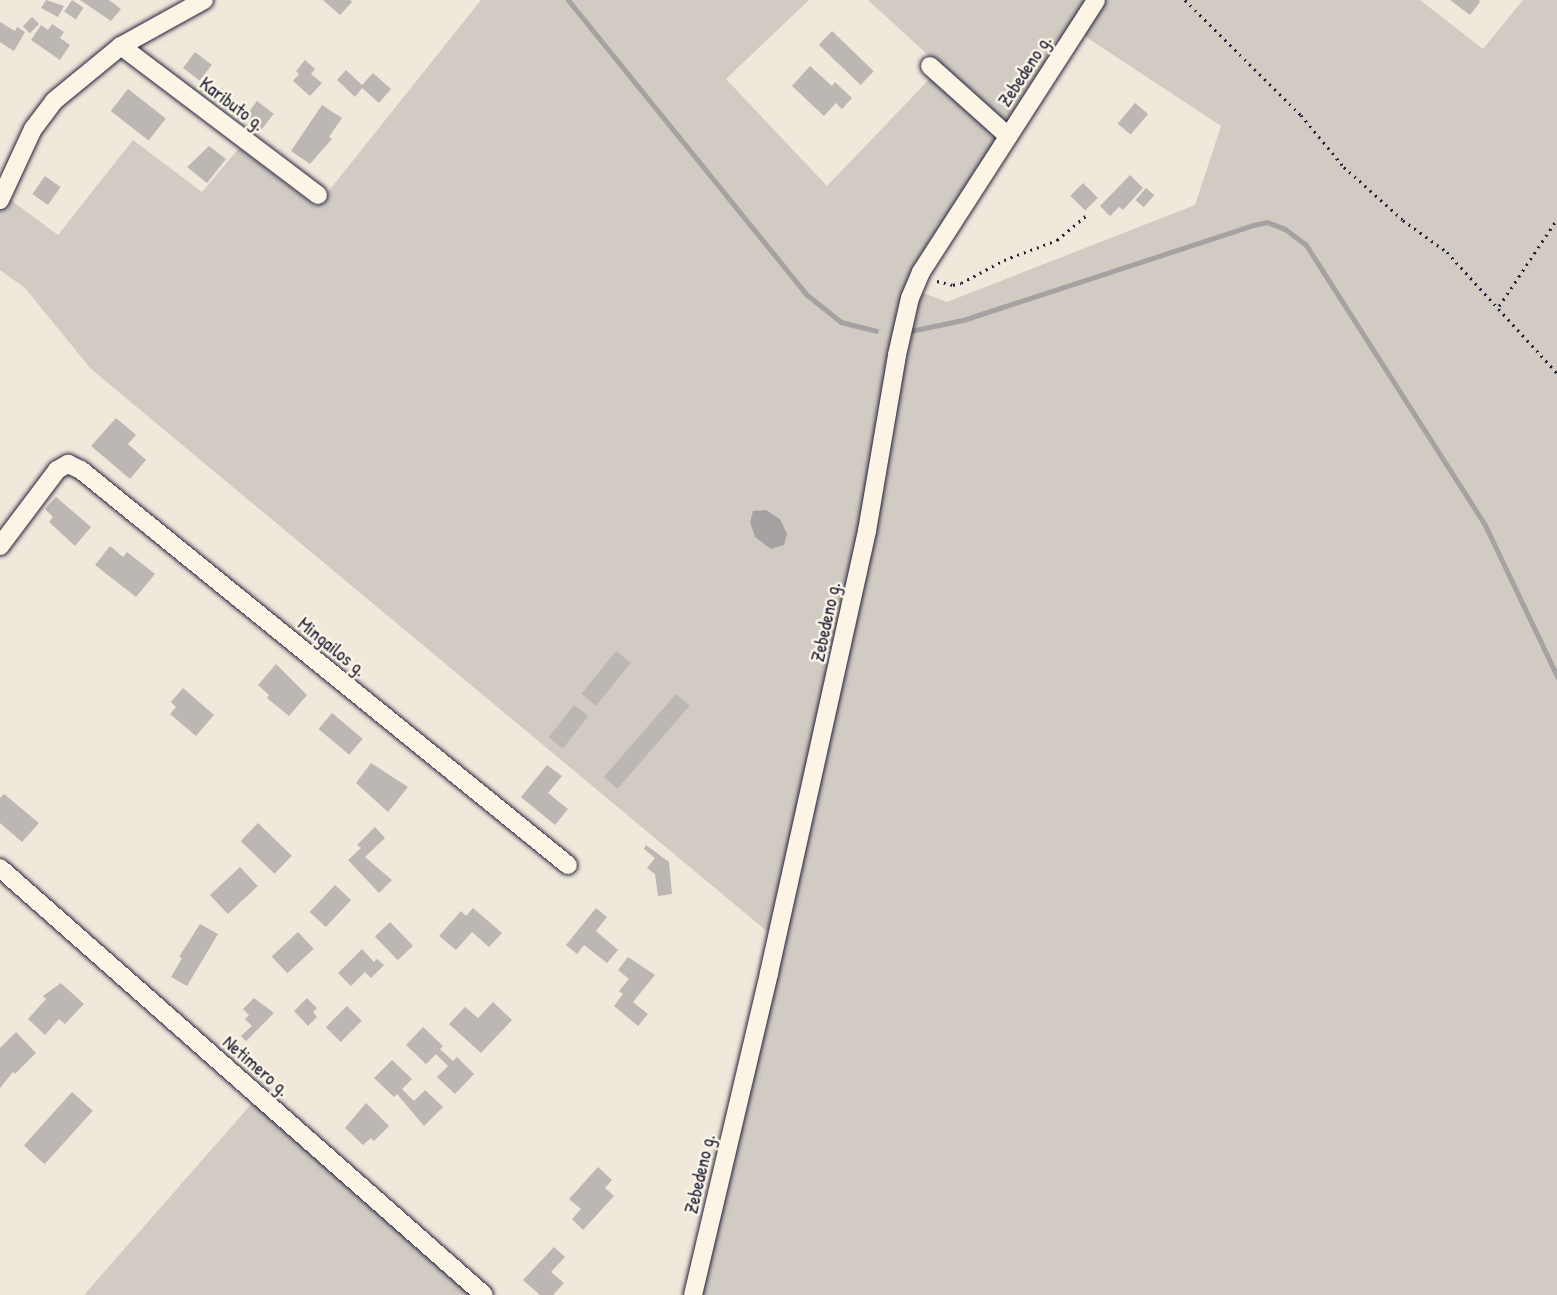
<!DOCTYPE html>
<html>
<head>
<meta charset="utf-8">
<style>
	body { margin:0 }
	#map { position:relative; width:1557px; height:1295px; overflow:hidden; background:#efe8db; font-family:"Patrick Hand",sans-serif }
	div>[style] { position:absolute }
	.green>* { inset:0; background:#d1cbc3 }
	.water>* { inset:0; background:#a6a2a2 }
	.stream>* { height:5px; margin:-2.5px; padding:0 2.5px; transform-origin:2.5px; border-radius:2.5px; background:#a6a2a2 }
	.building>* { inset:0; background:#bcb7b3; transform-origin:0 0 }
	.path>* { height:2.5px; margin-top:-1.25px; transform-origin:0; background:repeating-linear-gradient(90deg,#22223b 0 2px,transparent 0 7px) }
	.roads { filter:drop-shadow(0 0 2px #22223b) drop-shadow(0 0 2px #22223b) }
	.street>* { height:18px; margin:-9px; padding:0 9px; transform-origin:9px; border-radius:9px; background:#fcf5e5 }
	span { translate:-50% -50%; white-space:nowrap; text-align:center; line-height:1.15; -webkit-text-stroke:5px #fcf5e5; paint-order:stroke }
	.street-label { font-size:19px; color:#22223b }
</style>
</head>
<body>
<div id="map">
	<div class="green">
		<i style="clip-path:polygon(481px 0,809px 0,726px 79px,827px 186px,941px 67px,868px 0,1087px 0,938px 229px,913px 275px,897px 319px,851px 573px,768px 932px,91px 369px,25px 288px,0 270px,0 192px,58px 235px,133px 140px,202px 192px,239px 148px,316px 207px)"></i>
		<i style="clip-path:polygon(1106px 0,1420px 0,1483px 49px,1523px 0,1557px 0,1557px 1295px,700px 1295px,921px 292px,947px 302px,1195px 205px,1221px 126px,1083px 35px)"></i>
		<i style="clip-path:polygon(254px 1101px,473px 1295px,84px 1295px)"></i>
	</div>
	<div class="water">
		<i style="clip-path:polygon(766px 510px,780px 519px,787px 534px,784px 545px,771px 549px,755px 537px,750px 522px,753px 511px)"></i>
	</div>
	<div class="stream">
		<i style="left:568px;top:0;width:380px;rotate:51deg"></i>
		<i style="left:807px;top:295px;width:43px;rotate:38.5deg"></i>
		<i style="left:841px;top:322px;width:36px;rotate:14deg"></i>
		<i style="left:910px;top:331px;width:54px;rotate:-11.7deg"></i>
		<i style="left:963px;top:320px;width:305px;rotate:-18.1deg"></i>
		<i style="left:1253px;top:225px;width:14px;rotate:-12deg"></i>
		<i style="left:1267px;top:222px;width:19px;rotate:21deg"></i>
		<i style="left:1285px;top:229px;width:26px;rotate:37deg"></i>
		<i style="left:1306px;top:245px;width:330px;rotate:57.4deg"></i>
		<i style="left:1484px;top:523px;width:170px;rotate:64.5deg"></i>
	</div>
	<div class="building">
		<i style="clip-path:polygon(46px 0,64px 6px,58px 17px,41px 8px)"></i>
		<i style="left:72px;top:0;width:14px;height:14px;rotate:34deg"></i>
		<i style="clip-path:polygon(80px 0,109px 0,121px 9px,111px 21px)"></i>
		<i style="clip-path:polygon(323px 0,350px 0,352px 2px,340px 15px)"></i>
		<i style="clip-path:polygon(1450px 0,1479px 0,1480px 2px,1470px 15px)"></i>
		<i style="left:32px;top:17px;width:10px;height:13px;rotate:45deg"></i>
		<i style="clip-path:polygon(0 22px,15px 31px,17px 27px,25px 32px,14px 51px,0 42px)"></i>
		<i style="clip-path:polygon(52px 24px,64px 32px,60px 38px,70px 45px,60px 60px,31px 40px,41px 25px,48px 30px)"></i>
		<i style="left:832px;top:31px;width:58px;height:19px;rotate:44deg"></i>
		<i style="left:195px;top:52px;width:21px;height:20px;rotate:37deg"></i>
		<i style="clip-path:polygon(305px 60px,315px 69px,311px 74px,322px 83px,310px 96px,293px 81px,299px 74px,296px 71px)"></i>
		<i style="clip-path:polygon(810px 66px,832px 86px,835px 82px,852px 98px,842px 109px,836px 103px,824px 116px,792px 86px)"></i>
		<i style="clip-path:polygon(346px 70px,362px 85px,373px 73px,391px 89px,379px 103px,362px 88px,355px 97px,337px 80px)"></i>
		<i style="left:128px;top:89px;width:48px;height:28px;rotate:38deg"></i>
		<i style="left:257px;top:101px;width:21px;height:20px;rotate:37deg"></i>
		<i style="left:1135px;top:103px;width:17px;height:27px;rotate:40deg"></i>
		<i style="clip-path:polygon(322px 105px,342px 118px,329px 137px,332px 139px,310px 164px,291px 151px)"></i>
		<i style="clip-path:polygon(209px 146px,226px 159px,207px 183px,187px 167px)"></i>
		<i style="clip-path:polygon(1130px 175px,1143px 188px,1123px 210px,1119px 207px,1110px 216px,1100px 206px)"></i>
		<i style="left:45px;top:176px;width:19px;height:22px;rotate:35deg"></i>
		<i style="left:1083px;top:183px;width:21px;height:18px;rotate:45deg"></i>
		<i style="left:1146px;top:188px;width:11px;height:16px;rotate:41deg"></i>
		<i style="clip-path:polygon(116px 418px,136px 435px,128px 444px,146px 460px,130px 479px,91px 446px)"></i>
		<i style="clip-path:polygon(56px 497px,91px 527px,75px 546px,49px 522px,53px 517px,45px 509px)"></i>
		<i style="clip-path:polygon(110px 546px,123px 557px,127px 552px,155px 574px,136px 597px,95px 565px)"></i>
		<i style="left:616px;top:651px;width:19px;height:55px;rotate:39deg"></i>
		<i style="clip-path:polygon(276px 664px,307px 695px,289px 716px,267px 698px,269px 695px,258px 685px)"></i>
		<i style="clip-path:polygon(183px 688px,214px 715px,196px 736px,170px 714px,176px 707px,171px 702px)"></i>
		<i style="left:676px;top:694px;width:18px;height:110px;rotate:41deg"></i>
		<i style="left:574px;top:705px;width:18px;height:41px;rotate:38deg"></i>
		<i style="left:332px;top:713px;width:40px;height:21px;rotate:40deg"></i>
		<i style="clip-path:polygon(371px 763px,408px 787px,388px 812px,356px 783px)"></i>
		<i style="clip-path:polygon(547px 765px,562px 776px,548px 793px,568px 809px,555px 825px,521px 797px)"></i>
		<i style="clip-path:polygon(4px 794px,39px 823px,22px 842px,0 823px,0 798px)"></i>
		<i style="left:258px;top:823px;width:47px;height:25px;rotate:44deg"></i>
		<i style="clip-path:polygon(375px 827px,385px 838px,365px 857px,392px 880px,379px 893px,348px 860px,361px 848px,357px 845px)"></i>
		<i style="clip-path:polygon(646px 845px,669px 862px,672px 894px,658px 896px,655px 874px,647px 868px,655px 858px,644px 849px)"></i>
		<i style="left:240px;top:867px;width:26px;height:41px;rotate:47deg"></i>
		<i style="left:335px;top:885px;width:22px;height:37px;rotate:43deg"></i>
		<i style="clip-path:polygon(473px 908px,502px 933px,489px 947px,472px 932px,456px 950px,439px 936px,461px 911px,466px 916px)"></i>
		<i style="clip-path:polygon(596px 908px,607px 917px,596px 931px,618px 950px,607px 963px,584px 945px,577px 954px,566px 945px)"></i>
		<i style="left:390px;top:922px;width:33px;height:21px;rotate:46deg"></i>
		<i style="clip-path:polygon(200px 924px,218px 934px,187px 986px,171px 977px,182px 958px,179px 957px)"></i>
		<i style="left:298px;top:932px;width:23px;height:36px;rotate:47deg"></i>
		<i style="clip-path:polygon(362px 949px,374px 962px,377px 959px,384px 965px,371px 978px,365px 972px,351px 986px,338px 973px)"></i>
		<i style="clip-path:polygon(628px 957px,655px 975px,633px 1002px,648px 1014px,638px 1026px,614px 1006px,623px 994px,619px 991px,629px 979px,618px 970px)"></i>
		<i style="clip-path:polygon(61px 983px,84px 1004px,65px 1024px,59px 1019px,45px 1035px,28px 1019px,46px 999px,43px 996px)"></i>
		<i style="clip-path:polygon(254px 998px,274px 1013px,246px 1041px,241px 1036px,252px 1026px,245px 1019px,249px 1015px,243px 1009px)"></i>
		<i style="clip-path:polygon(307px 998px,317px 1008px,313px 1012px,317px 1017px,308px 1026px,294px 1011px)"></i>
		<i style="clip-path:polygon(493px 1002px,512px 1020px,481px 1053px,449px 1024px,465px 1007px,478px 1018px)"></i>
		<i style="left:347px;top:1006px;width:21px;height:30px;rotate:45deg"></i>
		<i style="clip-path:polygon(423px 1027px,443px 1046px,440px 1049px,453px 1061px,457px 1057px,474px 1074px,455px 1094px,437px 1077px,448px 1066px,436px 1054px,426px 1064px,406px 1045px)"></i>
		<i style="clip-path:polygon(16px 1032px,36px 1053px,15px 1074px,13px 1072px,0 1088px,0 1048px)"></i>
		<i style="clip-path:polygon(392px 1060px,412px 1079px,402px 1089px,414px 1101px,425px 1090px,443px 1107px,424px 1126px,397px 1094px,394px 1097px,374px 1078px)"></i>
		<i style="left:72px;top:1092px;width:28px;height:72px;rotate:42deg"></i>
		<i style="clip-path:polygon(366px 1103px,389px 1126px,374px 1141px,371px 1138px,363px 1145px,345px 1128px)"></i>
		<i style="clip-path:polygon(598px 1167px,612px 1180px,605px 1188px,614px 1196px,583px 1230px,572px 1219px,581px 1209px,569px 1199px)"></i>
		<i style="clip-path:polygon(554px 1247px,565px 1257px,551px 1272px,564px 1283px,553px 1295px,540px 1295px,523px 1280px)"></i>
	</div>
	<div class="path">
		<i style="left:1185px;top:0;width:163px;rotate:44.8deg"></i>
		<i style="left:1301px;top:115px;width:67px;rotate:50.4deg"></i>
		<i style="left:1344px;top:167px;width:79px;rotate:41.9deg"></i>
		<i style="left:1403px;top:220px;width:54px;rotate:36deg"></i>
		<i style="left:1447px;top:252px;width:164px;rotate:47.7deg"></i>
		<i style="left:937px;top:281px;width:16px;rotate:14deg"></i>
		<i style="left:953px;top:285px;width:8px;rotate:-14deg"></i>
		<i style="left:961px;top:283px;width:49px;rotate:-28.1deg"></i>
		<i style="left:1004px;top:260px;width:57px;rotate:-20.7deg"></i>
		<i style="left:1057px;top:240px;width:38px;rotate:-40deg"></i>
		<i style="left:1499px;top:306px;width:105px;rotate:-56.3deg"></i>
	</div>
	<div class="roads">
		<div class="street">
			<i style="left:121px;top:46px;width:247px;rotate:37.1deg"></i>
			<i style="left:930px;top:66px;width:105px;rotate:41.9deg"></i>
			<i style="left:0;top:200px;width:78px;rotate:-65.1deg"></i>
			<i style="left:33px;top:129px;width:35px;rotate:-53deg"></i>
			<i style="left:54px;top:101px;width:87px;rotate:-39.4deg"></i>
			<i style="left:121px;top:46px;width:95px;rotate:-29deg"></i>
			<i style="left:0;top:546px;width:95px;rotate:-53.1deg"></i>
			<i style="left:57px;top:470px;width:13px;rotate:-29deg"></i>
			<i style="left:68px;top:464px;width:14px;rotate:25deg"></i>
			<i style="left:81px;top:470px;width:627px;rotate:39.05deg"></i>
			<i style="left:0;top:868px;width:645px;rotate:41.42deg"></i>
			<i style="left:693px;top:1295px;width:331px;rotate:-76.7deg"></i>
			<i style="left:769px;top:973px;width:453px;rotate:-77.5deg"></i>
			<i style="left:867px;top:531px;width:179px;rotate:-80.3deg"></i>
			<i style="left:897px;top:355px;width:58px;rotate:-77.2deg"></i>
			<i style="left:910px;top:298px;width:28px;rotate:-67deg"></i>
			<i style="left:921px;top:272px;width:323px;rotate:-57.2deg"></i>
		</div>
	</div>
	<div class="street-label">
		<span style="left:1025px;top:71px;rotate:-57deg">Zebedeno g.</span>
		<span style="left:232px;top:104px;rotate:37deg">Kaributo g.</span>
		<span style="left:826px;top:622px;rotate:-78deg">Zebedeno g.</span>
		<span style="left:332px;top:647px;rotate:39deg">Mingailos g.</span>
		<span style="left:256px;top:1066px;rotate:41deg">Netimero g.</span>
		<span style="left:700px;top:1174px;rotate:-77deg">Zebedeno g.</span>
	</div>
</div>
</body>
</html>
